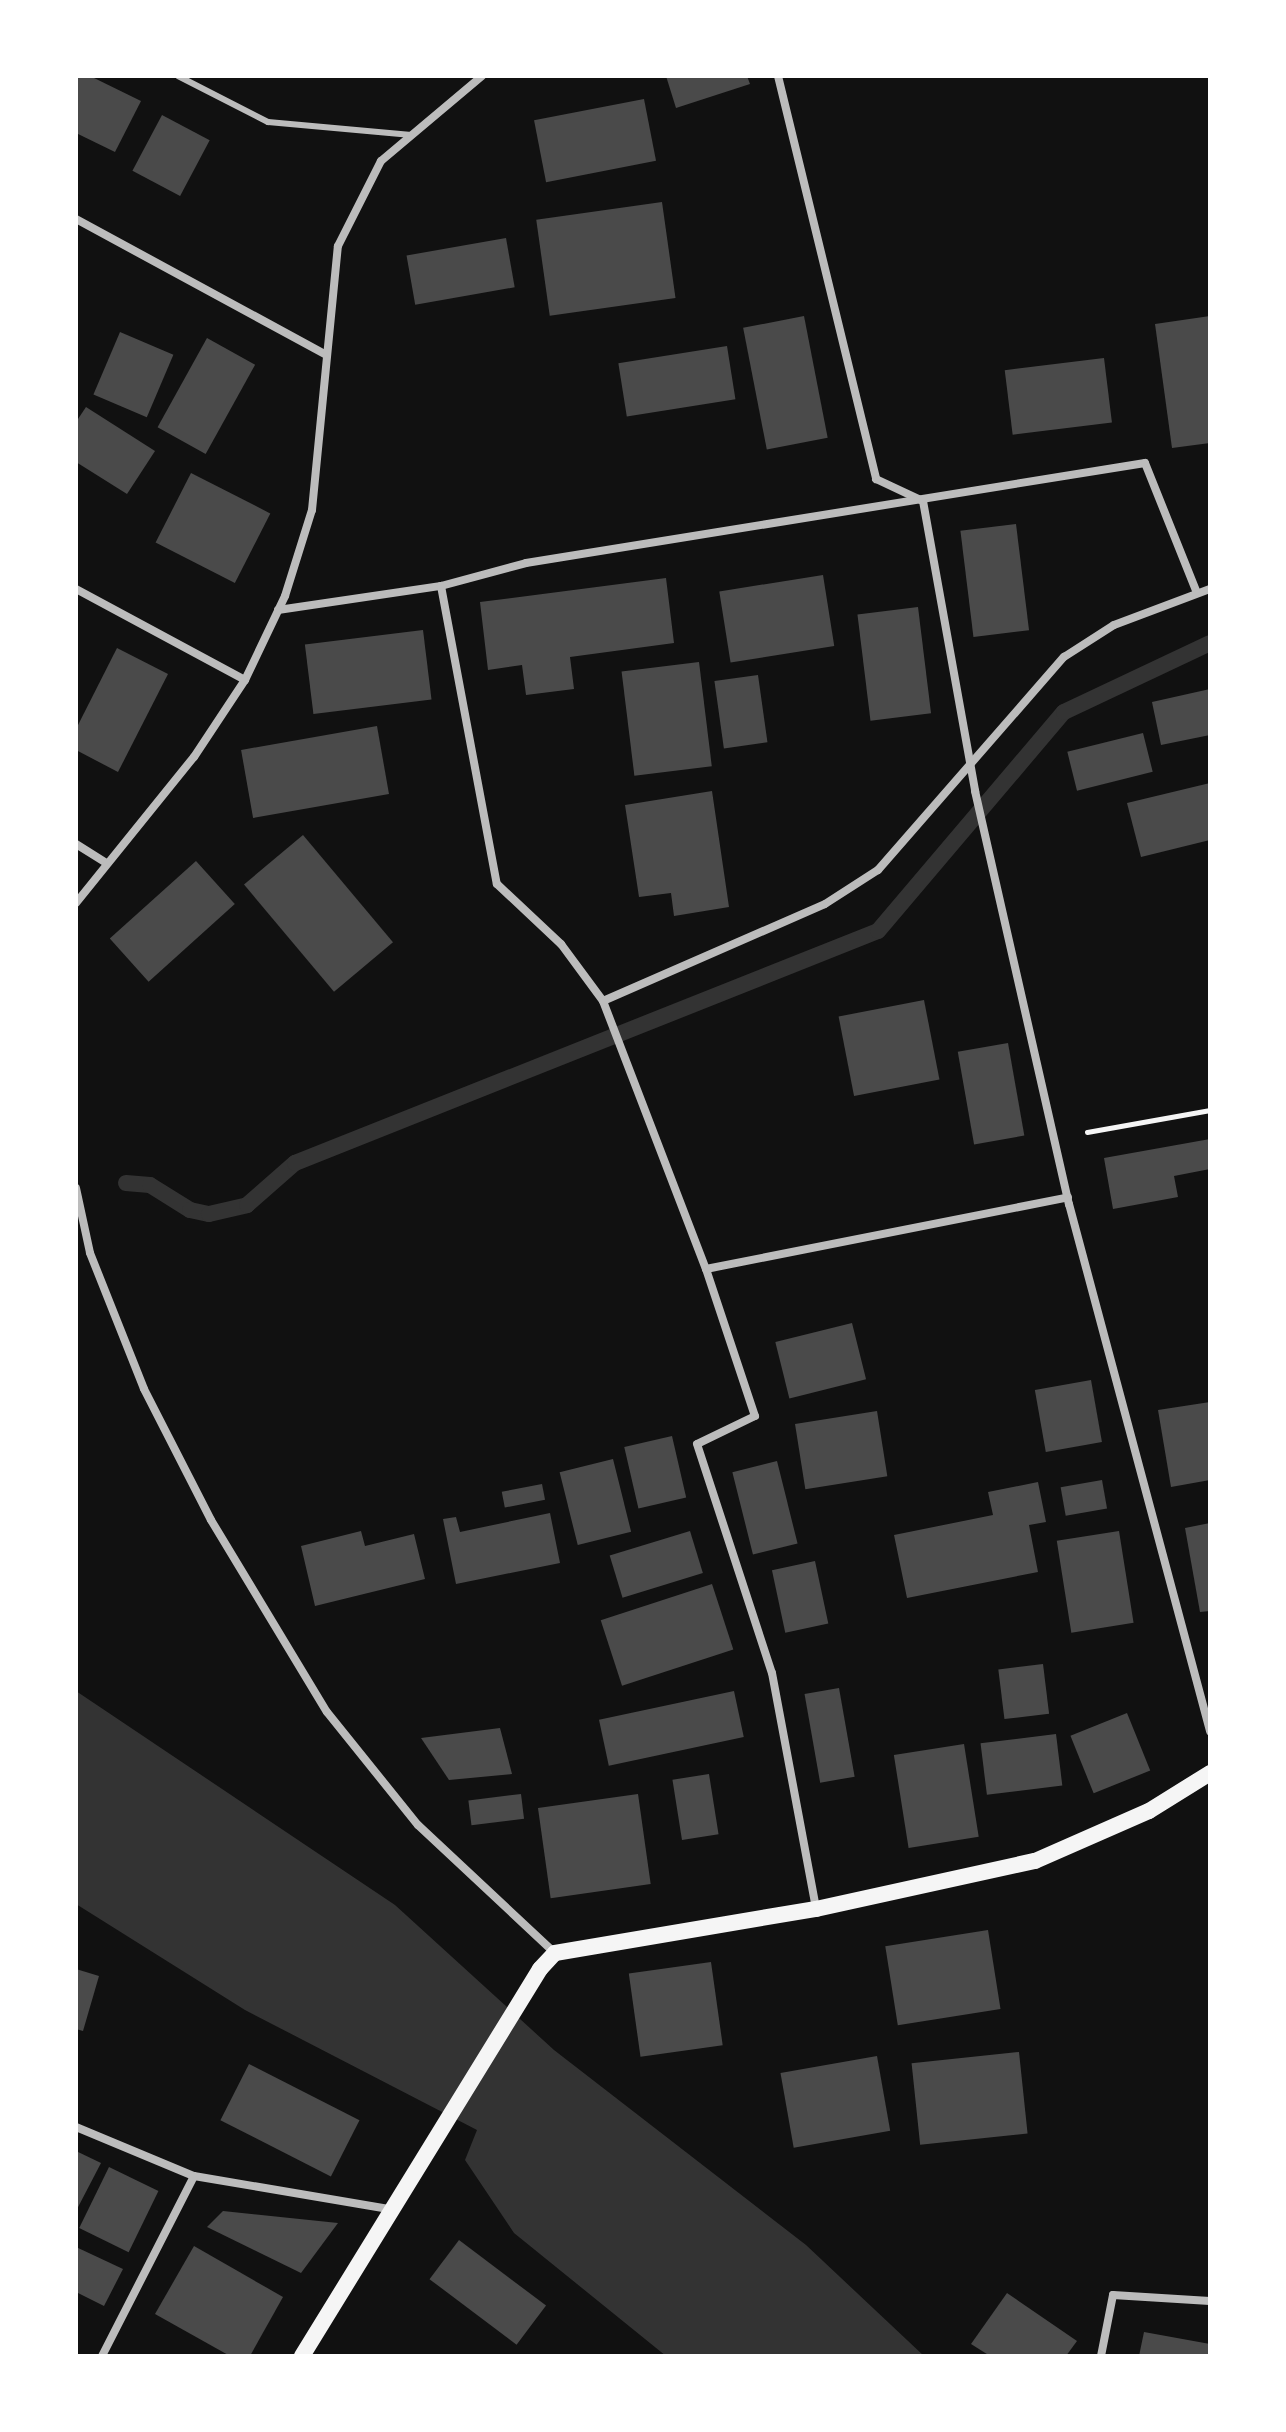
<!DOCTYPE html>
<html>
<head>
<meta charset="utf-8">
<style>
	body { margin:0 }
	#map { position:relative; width:1286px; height:2432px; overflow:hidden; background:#111; font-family:Barlow,sans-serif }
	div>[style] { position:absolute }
	.water>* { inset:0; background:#333 }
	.stream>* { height:16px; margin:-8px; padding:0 8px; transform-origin:8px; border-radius:8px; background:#333 }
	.building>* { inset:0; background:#4a4a4a; transform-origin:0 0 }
	.path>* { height:5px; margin:-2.5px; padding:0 2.5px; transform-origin:2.5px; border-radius:2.5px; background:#f5f5f5 }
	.service>* { height:6px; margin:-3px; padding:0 3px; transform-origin:3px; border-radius:3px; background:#bcbcbc }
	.minor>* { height:8px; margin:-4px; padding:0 4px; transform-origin:4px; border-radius:4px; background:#bcbcbc }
	.secondary>* { height:16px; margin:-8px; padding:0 8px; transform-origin:8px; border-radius:8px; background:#f5f5f5 }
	span { translate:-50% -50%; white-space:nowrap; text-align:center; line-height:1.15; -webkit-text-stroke:8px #fff; paint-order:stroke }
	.frame { position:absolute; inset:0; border:78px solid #fff; pointer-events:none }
</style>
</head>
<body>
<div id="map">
	<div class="water">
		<i style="clip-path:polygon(76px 1691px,395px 1905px,554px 2050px,806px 2245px,924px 2356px,666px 2356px,514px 2233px,465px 2160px,477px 2130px,245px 2010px,76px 1904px)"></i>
	</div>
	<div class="stream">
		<i style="left:126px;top:1183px;width:24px;rotate:5deg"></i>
		<i style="left:150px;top:1185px;width:47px;rotate:32deg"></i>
		<i style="left:190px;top:1210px;width:19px;rotate:12deg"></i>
		<i style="left:209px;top:1214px;width:39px;rotate:-13deg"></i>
		<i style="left:247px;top:1205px;width:64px;rotate:-41.2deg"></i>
		<i style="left:295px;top:1163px;width:627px;rotate:-21.7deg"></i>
		<i style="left:878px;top:931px;width:287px;rotate:-49.7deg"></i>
		<i style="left:1064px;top:712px;width:161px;rotate:-25.3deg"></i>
	</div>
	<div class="building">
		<i style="clip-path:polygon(76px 76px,90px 76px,141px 101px,115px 152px,76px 133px)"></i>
		<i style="clip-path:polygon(666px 76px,747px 76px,750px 84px,676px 108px)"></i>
		<i style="left:644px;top:99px;width:63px;height:112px;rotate:79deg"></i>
		<i style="left:162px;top:115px;width:54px;height:63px;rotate:28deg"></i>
		<i style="left:662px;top:202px;width:97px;height:127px;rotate:82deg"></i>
		<i style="left:506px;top:238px;width:50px;height:101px;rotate:80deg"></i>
		<i style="left:804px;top:316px;width:124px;height:62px;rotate:79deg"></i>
		<i style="clip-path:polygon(1210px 316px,1210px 443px,1172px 448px,1155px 324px)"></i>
		<i style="left:120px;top:332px;width:58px;height:68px;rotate:23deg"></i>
		<i style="left:207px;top:338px;width:55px;height:102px;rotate:29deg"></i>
		<i style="left:727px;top:346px;width:54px;height:110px;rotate:81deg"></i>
		<i style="left:1104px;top:358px;width:65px;height:100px;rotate:83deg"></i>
		<i style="clip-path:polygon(86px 407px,155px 451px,127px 494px,76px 462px,76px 422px)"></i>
		<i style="left:191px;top:473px;width:89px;height:78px;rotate:27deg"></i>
		<i style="left:1016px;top:524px;width:107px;height:56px;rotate:83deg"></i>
		<i style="left:823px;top:575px;width:72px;height:105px;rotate:81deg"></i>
		<i style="clip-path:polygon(666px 578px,674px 643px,570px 657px,574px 689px,526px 695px,522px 665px,488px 670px,480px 602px)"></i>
		<i style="left:918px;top:607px;width:107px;height:61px;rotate:83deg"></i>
		<i style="left:423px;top:630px;width:70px;height:119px;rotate:83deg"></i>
		<i style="clip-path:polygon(117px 648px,168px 674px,118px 772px,76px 750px,76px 729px)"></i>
		<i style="left:699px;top:662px;width:105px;height:78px;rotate:83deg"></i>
		<i style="left:758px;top:675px;width:68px;height:44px;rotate:82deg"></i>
		<i style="clip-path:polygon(1210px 689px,1210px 735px,1161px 745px,1152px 702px)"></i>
		<i style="left:377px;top:726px;width:69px;height:138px;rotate:80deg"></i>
		<i style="left:1143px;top:733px;width:40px;height:78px;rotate:76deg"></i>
		<i style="clip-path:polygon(1210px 783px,1210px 840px,1141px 857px,1127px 803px)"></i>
		<i style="clip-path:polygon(712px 791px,729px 907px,674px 916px,671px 893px,639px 897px,625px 805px)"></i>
		<i style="left:303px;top:835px;width:140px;height:77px;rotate:50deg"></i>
		<i style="left:196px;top:861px;width:58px;height:116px;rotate:48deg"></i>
		<i style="left:924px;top:1000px;width:81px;height:87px;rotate:79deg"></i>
		<i style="left:1008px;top:1043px;width:94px;height:51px;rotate:80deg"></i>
		<i style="clip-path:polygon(1210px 1139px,1210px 1169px,1174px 1176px,1178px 1197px,1113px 1209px,1104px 1158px)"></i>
		<i style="left:852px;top:1323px;width:58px;height:79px;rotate:76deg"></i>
		<i style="left:1091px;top:1380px;width:63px;height:57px;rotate:80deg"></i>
		<i style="clip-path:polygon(1210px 1402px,1210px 1480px,1171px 1487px,1158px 1410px)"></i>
		<i style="left:877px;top:1411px;width:66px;height:83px;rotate:81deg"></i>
		<i style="left:672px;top:1436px;width:63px;height:49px;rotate:77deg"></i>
		<i style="left:613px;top:1459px;width:75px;height:55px;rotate:76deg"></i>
		<i style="left:777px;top:1461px;width:85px;height:46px;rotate:76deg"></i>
		<i style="left:1102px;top:1480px;width:29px;height:42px;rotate:80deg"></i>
		<i style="clip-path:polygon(1038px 1482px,1046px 1522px,1029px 1525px,1038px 1572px,907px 1598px,894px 1535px,993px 1515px,988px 1492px)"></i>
		<i style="left:542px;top:1484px;width:16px;height:41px;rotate:79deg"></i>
		<i style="clip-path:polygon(550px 1513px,560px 1563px,456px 1584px,443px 1519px,456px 1517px,460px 1532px)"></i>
		<i style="clip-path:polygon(1210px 1523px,1210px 1611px,1200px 1612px,1185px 1528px)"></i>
		<i style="clip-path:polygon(361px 1531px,365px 1546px,414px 1534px,425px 1579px,315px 1606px,301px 1546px)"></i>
		<i style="left:690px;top:1531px;width:44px;height:84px;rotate:73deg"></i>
		<i style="left:1119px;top:1531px;width:93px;height:63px;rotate:81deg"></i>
		<i style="left:815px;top:1561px;width:64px;height:44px;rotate:78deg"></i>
		<i style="left:712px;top:1584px;width:69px;height:117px;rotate:72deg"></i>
		<i style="left:1043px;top:1664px;width:50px;height:45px;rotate:83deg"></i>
		<i style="left:839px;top:1688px;width:90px;height:35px;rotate:80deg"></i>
		<i style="left:734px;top:1691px;width:47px;height:138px;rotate:78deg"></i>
		<i style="left:1127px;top:1713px;width:62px;height:61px;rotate:68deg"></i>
		<i style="clip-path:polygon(500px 1728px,512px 1774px,449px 1780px,421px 1738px)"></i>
		<i style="left:1056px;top:1734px;width:52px;height:76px;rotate:83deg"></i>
		<i style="left:964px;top:1744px;width:94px;height:71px;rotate:81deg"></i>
		<i style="left:709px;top:1774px;width:61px;height:37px;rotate:81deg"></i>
		<i style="left:521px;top:1794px;width:25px;height:53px;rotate:83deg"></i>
		<i style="left:638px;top:1794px;width:91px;height:101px;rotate:82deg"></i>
		<i style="left:988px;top:1930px;width:80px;height:104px;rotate:81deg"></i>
		<i style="left:711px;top:1962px;width:84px;height:83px;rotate:82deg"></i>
		<i style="clip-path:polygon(76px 1969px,99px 1976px,83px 2031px,76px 2029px)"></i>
		<i style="left:1019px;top:2052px;width:82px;height:108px;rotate:84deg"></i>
		<i style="left:877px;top:2056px;width:76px;height:98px;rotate:80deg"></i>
		<i style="left:249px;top:2064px;width:124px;height:63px;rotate:27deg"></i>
		<i style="clip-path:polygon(76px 2151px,101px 2163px,76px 2211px)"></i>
		<i style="left:109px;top:2167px;width:55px;height:68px;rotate:26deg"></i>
		<i style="clip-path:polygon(223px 2211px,338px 2223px,301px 2273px,207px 2227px)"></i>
		<i style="left:459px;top:2240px;width:109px;height:49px;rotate:37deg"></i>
		<i style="clip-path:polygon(194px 2246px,283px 2297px,250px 2356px,230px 2356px,155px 2314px)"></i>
		<i style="clip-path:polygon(76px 2247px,123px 2269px,104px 2306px,76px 2292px)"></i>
		<i style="clip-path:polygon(1007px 2293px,1077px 2341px,1066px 2356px,990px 2356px,971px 2344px)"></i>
		<i style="clip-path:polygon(1144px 2332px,1210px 2344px,1210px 2356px,1139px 2356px)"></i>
	</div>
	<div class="path">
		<i style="left:1087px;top:1132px;width:125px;rotate:-10.1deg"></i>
	</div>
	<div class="service">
		<i style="left:178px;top:76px;width:101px;rotate:27.1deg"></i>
		<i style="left:268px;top:122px;width:144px;rotate:5.2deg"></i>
	</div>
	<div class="minor">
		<i style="left:778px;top:76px;width:415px;rotate:76.3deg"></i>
		<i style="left:876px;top:479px;width:52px;rotate:25.1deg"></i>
		<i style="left:923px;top:501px;width:295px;rotate:79.8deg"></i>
		<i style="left:975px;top:791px;width:424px;rotate:77.2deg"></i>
		<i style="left:1069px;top:1204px;width:546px;rotate:75.02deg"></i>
		<i style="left:76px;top:219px;width:285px;rotate:28.5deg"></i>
		<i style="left:441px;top:586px;width:303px;rotate:79.4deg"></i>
		<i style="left:497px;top:884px;width:88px;rotate:43.2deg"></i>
		<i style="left:561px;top:944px;width:71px;rotate:53.6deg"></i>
		<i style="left:603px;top:1001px;width:287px;rotate:69deg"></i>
		<i style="left:706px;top:1269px;width:369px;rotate:-11.2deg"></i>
		<i style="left:76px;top:589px;width:192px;rotate:28.3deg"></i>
		<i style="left:278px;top:610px;width:165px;rotate:-8.4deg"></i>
		<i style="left:441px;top:586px;width:88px;rotate:-15.1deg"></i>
		<i style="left:526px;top:563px;width:627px;rotate:-9.18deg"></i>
		<i style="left:1145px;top:463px;width:140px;rotate:68.2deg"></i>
		<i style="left:76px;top:844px;width:36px;rotate:32deg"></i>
		<i style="left:76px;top:903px;width:188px;rotate:-51.1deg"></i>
		<i style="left:194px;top:757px;width:92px;rotate:-56.5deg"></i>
		<i style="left:245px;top:680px;width:93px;rotate:-64.5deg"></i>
		<i style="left:285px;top:596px;width:90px;rotate:-72.6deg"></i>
		<i style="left:312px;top:510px;width:265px;rotate:-84.4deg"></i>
		<i style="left:338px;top:246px;width:95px;rotate:-63.2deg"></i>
		<i style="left:381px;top:161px;width:132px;rotate:-40.1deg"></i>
		<i style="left:603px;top:1001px;width:242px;rotate:-23.6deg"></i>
		<i style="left:825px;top:904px;width:63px;rotate:-32.7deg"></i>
		<i style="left:878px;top:870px;width:283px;rotate:-48.9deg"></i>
		<i style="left:1064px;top:657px;width:59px;rotate:-32.6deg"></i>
		<i style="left:1114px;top:625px;width:103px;rotate:-20.6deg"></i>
		<i style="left:76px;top:1188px;width:66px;rotate:77.8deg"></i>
		<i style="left:90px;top:1253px;width:146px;rotate:68.3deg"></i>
		<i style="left:144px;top:1389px;width:147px;rotate:62.9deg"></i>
		<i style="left:211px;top:1520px;width:224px;rotate:58.9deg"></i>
		<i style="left:327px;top:1712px;width:145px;rotate:51.2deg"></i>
		<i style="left:418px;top:1825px;width:187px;rotate:43.1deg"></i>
		<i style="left:706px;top:1269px;width:155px;rotate:71.6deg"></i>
		<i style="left:755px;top:1416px;width:64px;rotate:154.2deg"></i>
		<i style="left:697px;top:1444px;width:241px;rotate:71.9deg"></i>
		<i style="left:772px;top:1673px;width:240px;rotate:79.4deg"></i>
		<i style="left:76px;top:2127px;width:128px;rotate:22.6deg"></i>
		<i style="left:194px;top:2176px;width:199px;rotate:9.6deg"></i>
		<i style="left:102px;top:2356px;width:202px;rotate:-62.9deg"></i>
		<i style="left:1101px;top:2356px;width:62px;rotate:-78.9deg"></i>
		<i style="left:1113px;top:2295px;width:97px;rotate:3.5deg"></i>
	</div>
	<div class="secondary">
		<i style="left:302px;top:2356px;width:454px;rotate:-58.4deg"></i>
		<i style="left:540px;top:1969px;width:22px;rotate:-47deg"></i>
		<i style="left:555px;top:1953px;width:265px;rotate:-9.6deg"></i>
		<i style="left:816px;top:1909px;width:224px;rotate:-12.4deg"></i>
		<i style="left:1035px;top:1861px;width:124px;rotate:-23.7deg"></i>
		<i style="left:1149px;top:1811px;width:72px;rotate:-31.9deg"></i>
	</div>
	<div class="frame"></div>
</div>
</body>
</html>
